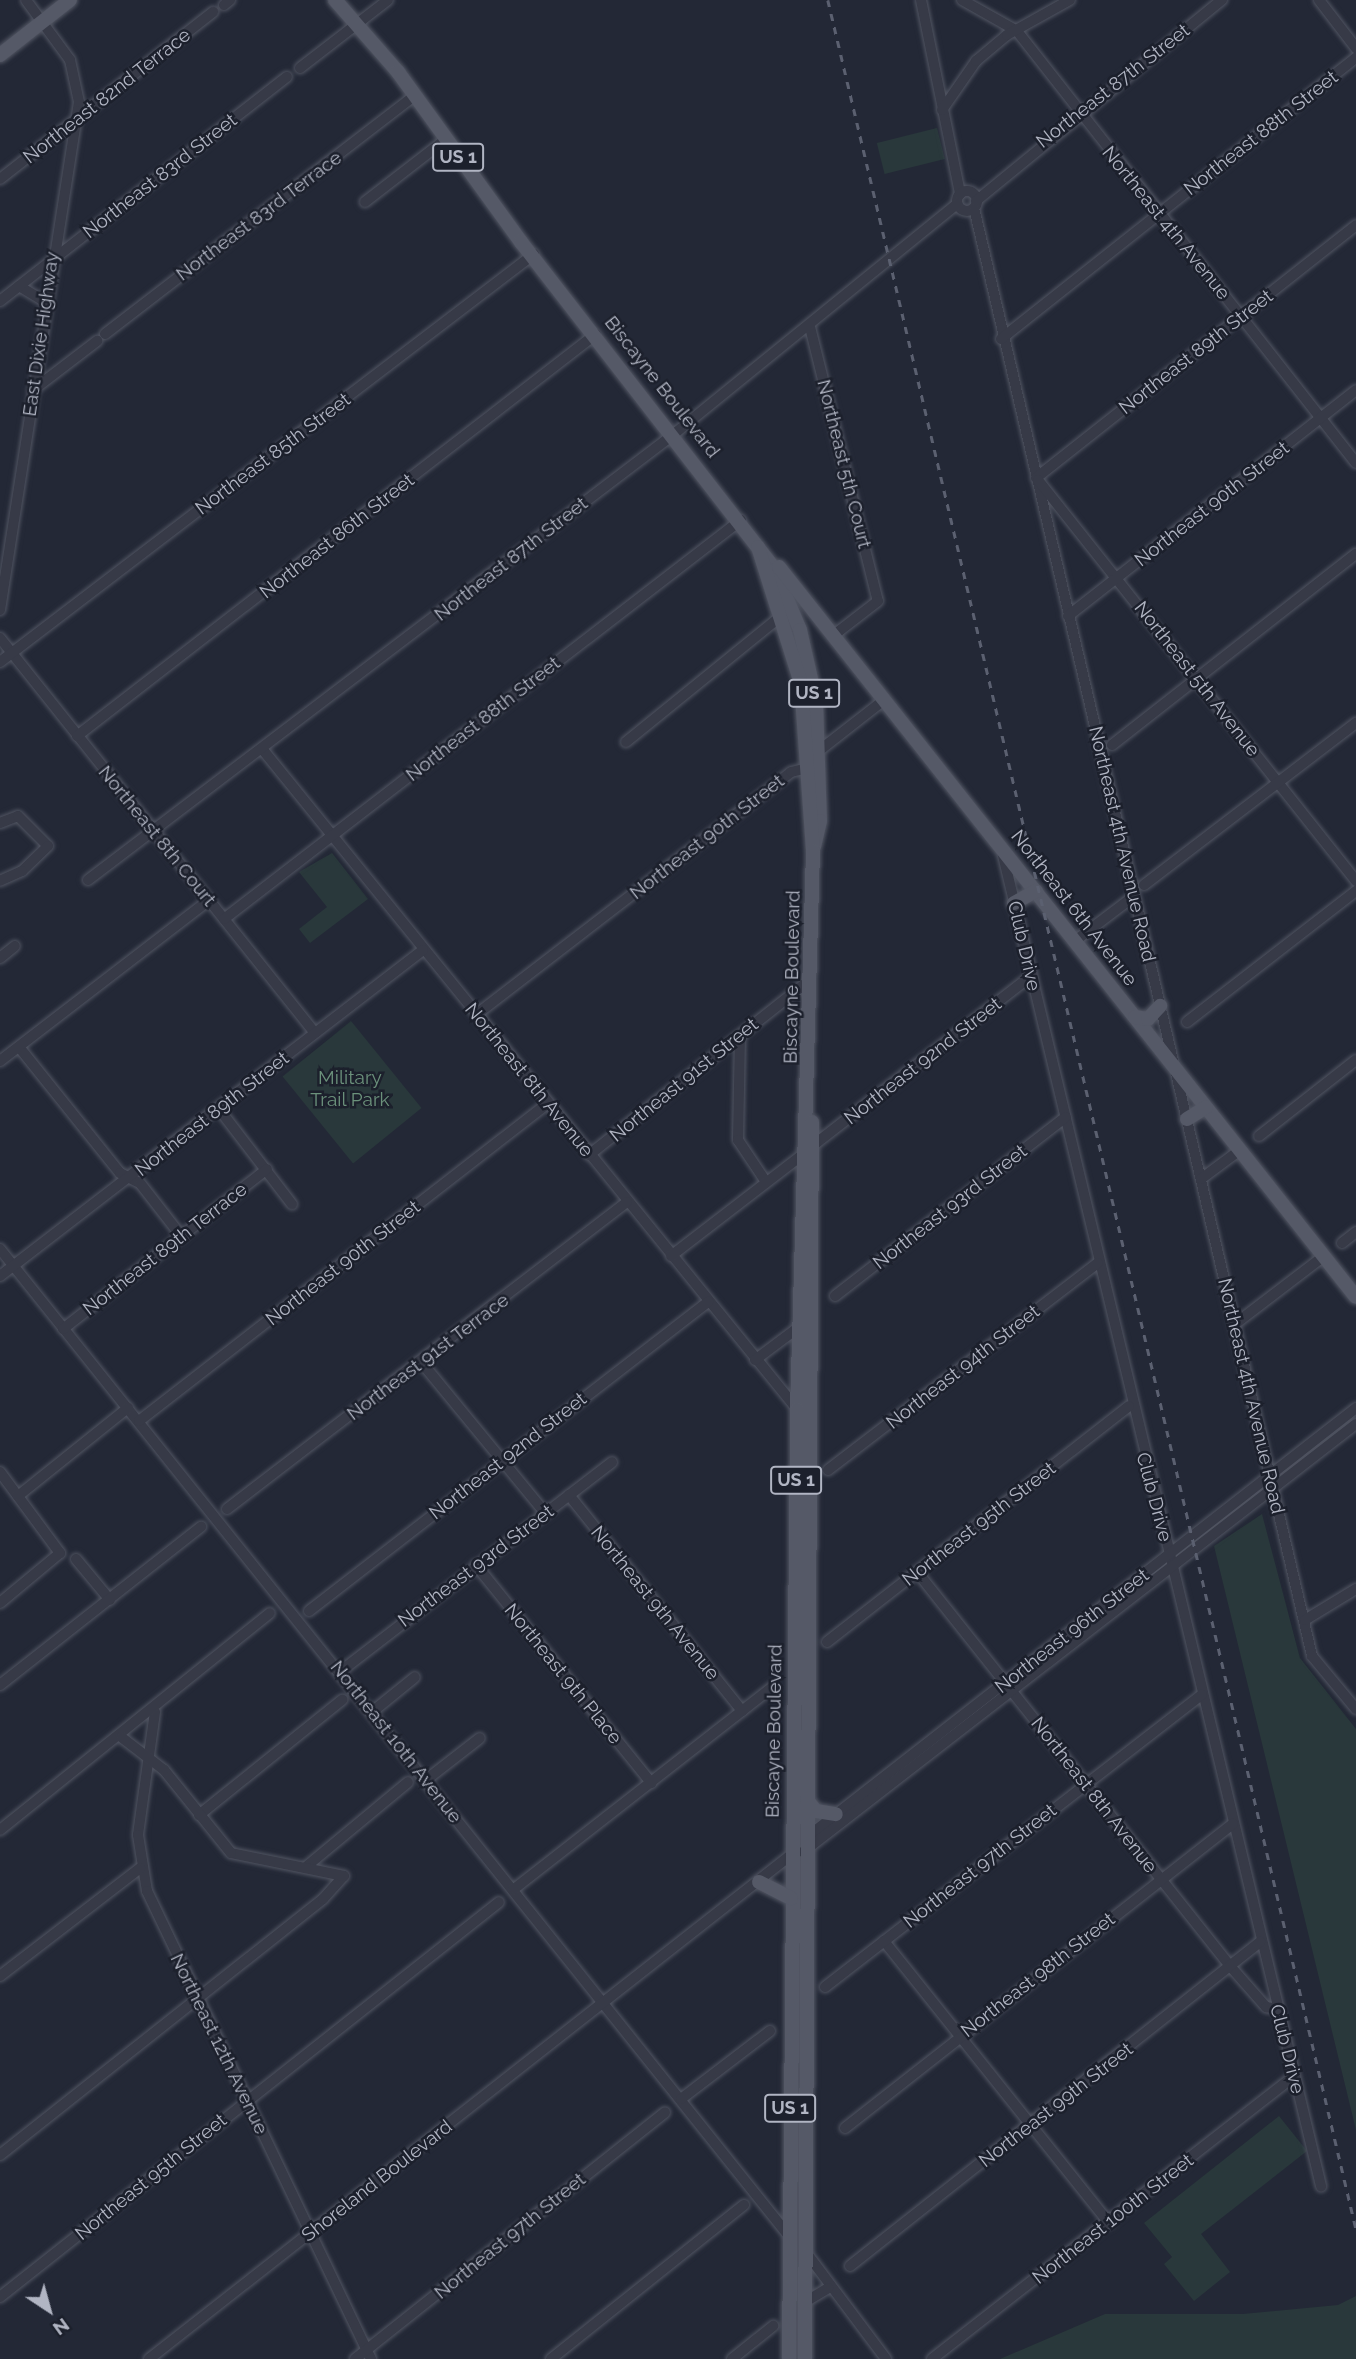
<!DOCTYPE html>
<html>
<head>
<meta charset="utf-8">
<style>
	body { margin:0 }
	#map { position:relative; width:1356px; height:2359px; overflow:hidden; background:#232836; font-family:Raleway,sans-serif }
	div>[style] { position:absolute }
	.green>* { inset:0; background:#29383b; transform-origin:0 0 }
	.roads { filter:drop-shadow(0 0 2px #515562) drop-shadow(0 0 2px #515562) }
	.minor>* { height:10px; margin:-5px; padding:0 5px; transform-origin:5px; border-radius:5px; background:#373a47 }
	.minor>.ring { margin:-5px; padding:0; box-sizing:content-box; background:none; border:10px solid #373a47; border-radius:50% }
	.major>* { height:14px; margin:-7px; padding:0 7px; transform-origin:7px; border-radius:7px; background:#555967 }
	.rail>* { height:2.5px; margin-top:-1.25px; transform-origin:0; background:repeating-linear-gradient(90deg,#5b6070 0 7px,transparent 0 14px) }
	span { translate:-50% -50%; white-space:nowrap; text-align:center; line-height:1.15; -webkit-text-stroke:5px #1c202c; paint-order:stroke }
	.shield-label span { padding:2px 5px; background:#1c202c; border:2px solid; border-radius:5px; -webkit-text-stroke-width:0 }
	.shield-label { font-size:18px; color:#b1b5c3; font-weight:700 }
	.street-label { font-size:19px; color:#b1b5c3 }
	.park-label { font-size:19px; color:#6b917b }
	.north { position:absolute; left:14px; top:2275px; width:70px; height:70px; -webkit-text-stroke:5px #1c202c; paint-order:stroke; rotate:144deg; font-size:19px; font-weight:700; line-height:28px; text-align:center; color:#b1b5c3 }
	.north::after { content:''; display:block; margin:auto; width:24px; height:32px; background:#b1b5c3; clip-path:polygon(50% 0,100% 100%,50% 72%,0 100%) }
</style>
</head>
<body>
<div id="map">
	<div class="green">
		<i style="left:937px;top:128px;width:32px;height:62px;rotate:76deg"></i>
		<i style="clip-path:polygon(332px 853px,368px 899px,310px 943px,299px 929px,327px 907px,299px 872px)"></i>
		<i style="left:351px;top:1021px;width:112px;height:88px;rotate:51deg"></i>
		<i style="clip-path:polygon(1262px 1514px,1300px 1658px,1356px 1729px,1356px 2130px,1214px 1546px)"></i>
		<i style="clip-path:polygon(1279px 2116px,1307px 2151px,1201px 2234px,1230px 2272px,1194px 2301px,1164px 2264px,1172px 2257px,1144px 2223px)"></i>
		<i style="clip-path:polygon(1356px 2296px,1356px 2359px,1000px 2359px,1105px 2314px,1243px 2314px,1338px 2305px)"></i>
	</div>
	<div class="roads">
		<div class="minor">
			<i style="left:921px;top:0;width:198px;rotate:78.6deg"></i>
			<i style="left:962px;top:0;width:63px;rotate:29.4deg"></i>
			<i style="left:1017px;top:31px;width:549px;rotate:51.88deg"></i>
			<i style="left:1319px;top:0;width:61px;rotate:52.4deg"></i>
			<i style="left:224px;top:5px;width:8px;rotate:-40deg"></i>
			<i style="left:300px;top:68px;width:111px;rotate:-37.7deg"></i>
			<i style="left:942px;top:110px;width:60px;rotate:-55.2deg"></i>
			<i style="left:976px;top:61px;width:40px;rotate:-40deg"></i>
			<i style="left:1007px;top:35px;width:72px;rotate:-29.1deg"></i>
			<i style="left:0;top:179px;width:271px;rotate:-38.1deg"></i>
			<i class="ring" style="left:957px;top:191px;width:10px;height:10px"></i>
			<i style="left:976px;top:201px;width:318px;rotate:-39.3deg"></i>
			<i style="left:365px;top:202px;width:101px;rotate:-37.8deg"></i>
			<i style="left:974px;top:208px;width:1487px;rotate:76.86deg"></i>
			<i style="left:1312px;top:1656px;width:69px;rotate:50.3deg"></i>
			<i style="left:19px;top:286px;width:31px;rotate:31deg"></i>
			<i style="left:0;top:301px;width:364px;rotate:-38deg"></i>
			<i style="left:810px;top:327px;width:282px;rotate:76.1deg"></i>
			<i style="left:878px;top:601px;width:56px;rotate:142.3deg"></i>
			<i style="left:105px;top:334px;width:387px;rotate:-37.6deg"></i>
			<i style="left:1001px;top:339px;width:453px;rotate:-38.4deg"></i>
			<i style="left:33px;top:390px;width:81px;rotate:-37.4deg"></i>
			<i style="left:1036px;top:478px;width:408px;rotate:-38.3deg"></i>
			<i style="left:1038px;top:480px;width:512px;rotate:51.58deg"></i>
			<i style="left:0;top:610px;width:514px;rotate:-81.16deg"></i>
			<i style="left:79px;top:102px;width:43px;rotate:-102.1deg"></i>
			<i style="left:70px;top:60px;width:74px;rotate:-126.3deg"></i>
			<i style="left:1068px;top:616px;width:366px;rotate:-38.1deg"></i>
			<i style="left:0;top:638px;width:505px;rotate:51.43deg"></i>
			<i style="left:0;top:662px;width:672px;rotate:-37.38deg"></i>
			<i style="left:77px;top:736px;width:656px;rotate:-37.76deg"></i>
			<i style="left:626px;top:742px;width:201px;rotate:-39.1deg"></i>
			<i style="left:1112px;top:745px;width:310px;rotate:-38.1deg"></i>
			<i style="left:263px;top:750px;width:848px;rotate:50.98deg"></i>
			<i style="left:820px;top:750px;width:81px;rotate:-38deg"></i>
			<i style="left:0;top:823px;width:19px;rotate:-21deg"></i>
			<i style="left:18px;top:816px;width:42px;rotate:45deg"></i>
			<i style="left:48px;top:846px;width:36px;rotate:136deg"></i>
			<i style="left:22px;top:871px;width:24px;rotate:156deg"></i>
			<i style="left:1002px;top:851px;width:1373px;rotate:76.56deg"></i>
			<i style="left:88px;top:880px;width:736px;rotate:-37.27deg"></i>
			<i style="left:674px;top:434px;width:365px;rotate:-39.1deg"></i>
			<i style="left:1144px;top:885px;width:267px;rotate:-37.4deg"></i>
			<i style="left:224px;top:919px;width:653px;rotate:-37.66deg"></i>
			<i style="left:1075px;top:941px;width:73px;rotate:-37.2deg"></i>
			<i style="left:0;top:958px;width:19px;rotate:-39deg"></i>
			<i style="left:477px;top:1014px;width:396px;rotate:-37.6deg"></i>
			<i style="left:791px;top:772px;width:17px;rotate:-13deg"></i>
			<i style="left:1187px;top:1022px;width:214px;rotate:-37.8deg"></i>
			<i style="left:740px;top:1035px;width:105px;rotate:91.1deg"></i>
			<i style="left:738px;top:1140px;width:50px;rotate:56.3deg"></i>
			<i style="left:19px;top:1047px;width:161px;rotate:51.3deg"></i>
			<i style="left:120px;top:1173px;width:22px;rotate:27deg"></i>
			<i style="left:140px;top:1183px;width:68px;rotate:52.1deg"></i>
			<i style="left:0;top:1061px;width:264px;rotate:-37.6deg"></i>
			<i style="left:219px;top:1109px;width:120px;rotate:52.5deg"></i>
			<i style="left:1259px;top:1136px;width:123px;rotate:-38.1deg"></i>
			<i style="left:815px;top:1144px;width:274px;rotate:-37.9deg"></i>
			<i style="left:589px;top:1155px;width:283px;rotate:-38.4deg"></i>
			<i style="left:1201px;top:1179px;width:49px;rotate:-36.6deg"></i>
			<i style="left:1342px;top:1243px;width:18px;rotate:-38deg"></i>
			<i style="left:0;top:1249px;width:1264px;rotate:51.36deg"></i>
			<i style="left:671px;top:1256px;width:165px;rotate:-37.6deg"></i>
			<i style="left:0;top:1276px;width:534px;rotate:-37.62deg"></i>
			<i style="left:835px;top:1296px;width:292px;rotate:-37.8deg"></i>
			<i style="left:1235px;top:1324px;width:112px;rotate:-37.4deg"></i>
			<i style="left:63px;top:1329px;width:259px;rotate:-38.1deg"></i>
			<i style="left:755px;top:1360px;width:55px;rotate:-36.9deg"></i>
			<i style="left:422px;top:1363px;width:194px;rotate:50.6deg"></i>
			<i style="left:139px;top:1421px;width:517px;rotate:-37.85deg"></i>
			<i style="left:828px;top:1470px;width:340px;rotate:-37.5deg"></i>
			<i style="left:0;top:1472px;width:101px;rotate:53.5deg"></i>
			<i style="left:60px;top:1553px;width:78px;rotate:140.2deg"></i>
			<i style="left:569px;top:1495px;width:277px;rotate:51.3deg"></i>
			<i style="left:18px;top:1496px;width:141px;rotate:-38.7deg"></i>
			<i style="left:227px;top:1509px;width:504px;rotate:-37.51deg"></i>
			<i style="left:76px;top:1559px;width:53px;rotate:50.3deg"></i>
			<i style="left:476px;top:1565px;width:280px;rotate:51.2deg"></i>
			<i style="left:918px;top:1573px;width:502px;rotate:51.55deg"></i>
			<i style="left:1230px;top:1966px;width:55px;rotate:48.7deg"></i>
			<i style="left:1266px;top:2007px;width:11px;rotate:10deg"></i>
			<i style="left:309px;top:1611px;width:505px;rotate:-37.76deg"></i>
			<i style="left:1305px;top:1620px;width:60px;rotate:-31.3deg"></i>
			<i style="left:827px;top:1642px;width:383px;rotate:-38deg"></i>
			<i style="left:341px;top:1671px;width:342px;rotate:-37.6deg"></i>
			<i style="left:0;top:1685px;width:256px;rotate:-38.2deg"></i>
			<i style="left:155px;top:1712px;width:124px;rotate:97.9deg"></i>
			<i style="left:138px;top:1835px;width:57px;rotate:80.9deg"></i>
			<i style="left:147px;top:1891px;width:519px;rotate:64.42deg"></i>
			<i style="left:372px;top:1712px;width:55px;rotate:-39.1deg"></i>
			<i style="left:426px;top:1780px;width:68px;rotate:-37.9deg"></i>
			<i style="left:199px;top:1815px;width:184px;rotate:-38.8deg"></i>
			<i style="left:0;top:1830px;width:346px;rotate:-38.8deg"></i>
			<i style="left:806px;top:1838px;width:698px;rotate:-38.02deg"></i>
			<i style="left:803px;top:1852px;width:699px;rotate:-37.74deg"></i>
			<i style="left:307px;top:1866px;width:131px;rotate:-39.7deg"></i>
			<i style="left:514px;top:1889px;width:328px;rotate:-38deg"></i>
			<i style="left:884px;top:1941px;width:361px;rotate:51.4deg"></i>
			<i style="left:0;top:1976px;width:177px;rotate:-37.6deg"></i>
			<i style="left:825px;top:1987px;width:477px;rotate:-37.8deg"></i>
			<i style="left:681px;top:2099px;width:112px;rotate:-37.4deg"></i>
			<i style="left:845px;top:2128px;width:493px;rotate:-38.1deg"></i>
			<i style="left:0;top:2155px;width:412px;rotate:-38.4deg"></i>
			<i style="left:323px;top:1899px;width:31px;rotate:-48deg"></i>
			<i style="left:344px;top:1876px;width:115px;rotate:-168.5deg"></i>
			<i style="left:231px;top:1853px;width:107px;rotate:-128.9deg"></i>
			<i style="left:164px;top:1770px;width:54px;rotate:-142.5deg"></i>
			<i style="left:805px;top:2251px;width:135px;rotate:53.1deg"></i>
			<i style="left:850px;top:2266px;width:523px;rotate:-38.32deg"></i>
			<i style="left:0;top:2297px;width:636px;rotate:-38.36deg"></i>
			<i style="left:805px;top:2302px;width:27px;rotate:-31deg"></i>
			<i style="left:149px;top:2359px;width:823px;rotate:-38.14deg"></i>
			<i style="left:355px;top:2359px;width:396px;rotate:-38.5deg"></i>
			<i style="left:551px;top:2359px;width:247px;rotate:-38.6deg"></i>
			<i style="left:732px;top:2359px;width:53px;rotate:-38.8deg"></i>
			<i style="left:932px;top:2359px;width:458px;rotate:-38deg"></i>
		</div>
		<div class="major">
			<i style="left:335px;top:0;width:96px;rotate:48.8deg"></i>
			<i style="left:398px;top:72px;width:210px;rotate:54.1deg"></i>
			<i style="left:521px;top:242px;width:415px;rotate:52.2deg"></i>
			<i style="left:775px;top:570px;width:65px;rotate:67.4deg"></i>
			<i style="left:800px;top:630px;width:73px;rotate:77.3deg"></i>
			<i style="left:816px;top:701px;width:120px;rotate:88.1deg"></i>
			<i style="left:820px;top:821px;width:26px;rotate:103deg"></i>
			<i style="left:0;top:55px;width:89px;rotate:-38.2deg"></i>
			<i style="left:758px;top:547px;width:143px;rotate:72.5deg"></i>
			<i style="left:801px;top:683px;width:168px;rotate:85.9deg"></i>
			<i style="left:813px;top:851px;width:558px;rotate:91.64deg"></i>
			<i style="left:797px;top:1409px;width:950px;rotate:90.48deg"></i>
			<i style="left:779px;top:567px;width:930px;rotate:51.68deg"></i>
			<i style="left:1014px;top:903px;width:25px;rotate:-29deg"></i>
			<i style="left:1135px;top:1017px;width:13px;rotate:9deg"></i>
			<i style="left:1148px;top:1019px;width:18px;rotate:-47deg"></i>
			<i style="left:1187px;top:1119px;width:22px;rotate:-32deg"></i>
			<i style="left:807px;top:1800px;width:14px;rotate:51deg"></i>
			<i style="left:816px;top:1811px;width:20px;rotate:9deg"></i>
			<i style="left:759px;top:1882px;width:36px;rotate:27deg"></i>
			<i style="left:805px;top:2359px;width:1237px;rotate:-89.68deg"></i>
		</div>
	</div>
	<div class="rail">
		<i style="left:828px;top:0;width:2290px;rotate:76.67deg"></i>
	</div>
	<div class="shield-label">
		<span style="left:458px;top:157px">US 1</span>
		<span style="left:814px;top:693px">US 1</span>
		<span style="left:796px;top:1480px">US 1</span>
		<span style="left:790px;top:2108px">US 1</span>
	</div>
	<div class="street-label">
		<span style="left:1113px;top:86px;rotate:-38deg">Northeast 87th Street</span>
		<span style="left:107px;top:96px;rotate:-38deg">Northeast 82nd Terrace</span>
		<span style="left:1261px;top:133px;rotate:-38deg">Northeast 88th Street</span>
		<span style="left:160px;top:176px;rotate:-38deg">Northeast 83rd Street</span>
		<span style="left:259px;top:216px;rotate:-37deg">Northeast 83rd Terrace</span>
		<span style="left:1166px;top:223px;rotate:51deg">Northeast 4th Avenue</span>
		<span style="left:41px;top:334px;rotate:-82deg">East Dixie Highway</span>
		<span style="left:1196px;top:352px;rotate:-38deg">Northeast 89th Street</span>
		<span style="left:662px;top:387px;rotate:52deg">Biscayne Boulevard</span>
		<span style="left:273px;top:454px;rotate:-37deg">Northeast 85th Street</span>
		<span style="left:844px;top:464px;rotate:76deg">Northeast 5th Court</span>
		<span style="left:1212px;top:504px;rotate:-38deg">Northeast 90th Street</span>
		<span style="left:337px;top:536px;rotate:-38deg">Northeast 86th Street</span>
		<span style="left:511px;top:559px;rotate:-38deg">Northeast 87th Street</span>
		<span style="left:1197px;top:679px;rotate:52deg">Northeast 5th Avenue</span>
		<span style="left:483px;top:719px;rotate:-38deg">Northeast 88th Street</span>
		<span style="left:157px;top:836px;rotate:51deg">Northeast 8th Court</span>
		<span style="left:707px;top:837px;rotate:-38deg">Northeast 90th Street</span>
		<span style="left:1122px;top:844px;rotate:77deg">Northeast 4th Avenue Road</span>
		<span style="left:1074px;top:908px;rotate:52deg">Northeast 6th Avenue</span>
		<span style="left:1024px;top:946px;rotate:77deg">Club Drive</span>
		<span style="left:792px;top:977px;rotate:-89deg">Biscayne Boulevard</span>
		<span style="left:923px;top:1061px;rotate:-38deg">Northeast 92nd Street</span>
		<span style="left:529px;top:1080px;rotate:51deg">Northeast 8th Avenue</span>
		<span style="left:684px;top:1080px;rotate:-39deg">Northeast 91st Street</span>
		<span style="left:212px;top:1114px;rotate:-38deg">Northeast 89th Street</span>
		<span style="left:950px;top:1207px;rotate:-38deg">Northeast 93rd Street</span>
		<span style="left:165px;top:1249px;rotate:-38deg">Northeast 89th Terrace</span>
		<span style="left:343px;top:1263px;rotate:-38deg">Northeast 90th Street</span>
		<span style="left:428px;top:1357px;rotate:-37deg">Northeast 91st Terrace</span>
		<span style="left:963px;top:1367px;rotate:-38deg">Northeast 94th Street</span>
		<span style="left:1251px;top:1396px;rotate:77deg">Northeast 4th Avenue Road</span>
		<span style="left:508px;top:1456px;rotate:-38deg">Northeast 92nd Street</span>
		<span style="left:1154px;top:1497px;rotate:75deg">Club Drive</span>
		<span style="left:979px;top:1524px;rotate:-38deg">Northeast 95th Street</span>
		<span style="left:476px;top:1566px;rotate:-37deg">Northeast 93rd Street</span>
		<span style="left:655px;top:1603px;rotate:51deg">Northeast 9th Avenue</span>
		<span style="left:1072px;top:1631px;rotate:-38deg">Northeast 96th Street</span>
		<span style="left:563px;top:1674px;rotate:51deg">Northeast 9th Place</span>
		<span style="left:774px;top:1731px;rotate:-89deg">Biscayne Boulevard</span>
		<span style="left:396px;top:1742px;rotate:52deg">Northeast 10th Avenue</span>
		<span style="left:1094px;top:1795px;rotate:52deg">Northeast 8th Avenue</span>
		<span style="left:980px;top:1866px;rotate:-38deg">Northeast 97th Street</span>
		<span style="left:1038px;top:1975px;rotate:-38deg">Northeast 98th Street</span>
		<span style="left:219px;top:2044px;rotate:64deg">Northeast 12th Avenue</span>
		<span style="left:1287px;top:2049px;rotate:76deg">Club Drive</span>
		<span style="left:1056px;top:2105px;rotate:-38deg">Northeast 99th Street</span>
		<span style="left:151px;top:2177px;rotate:-39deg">Northeast 95th Street</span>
		<span style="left:377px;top:2181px;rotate:-38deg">Shoreland Boulevard</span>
		<span style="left:1113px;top:2219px;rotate:-38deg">Northeast 100th Street</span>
		<span style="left:510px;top:2236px;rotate:-39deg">Northeast 97th Street</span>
	</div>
	<div class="park-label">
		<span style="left:350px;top:1089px">Military<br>Trail Park</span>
	</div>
	<div class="north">N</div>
</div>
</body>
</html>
